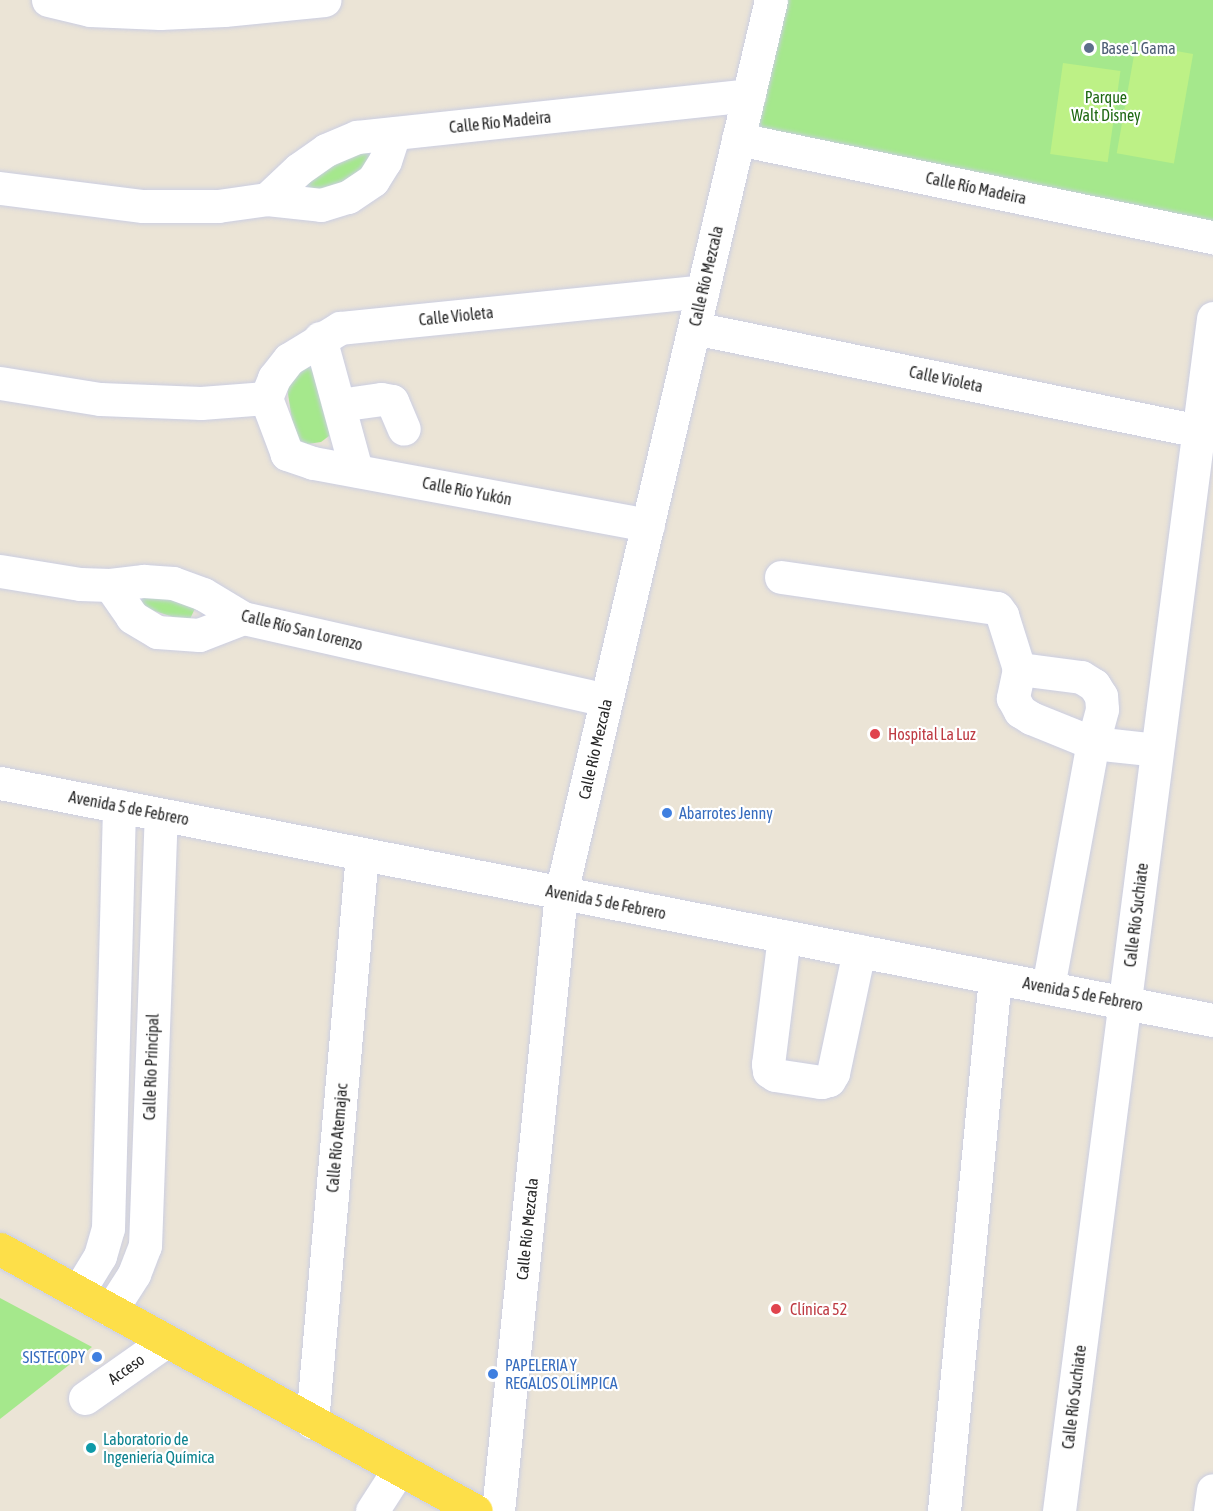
<!DOCTYPE html>
<html>
<head>
<meta charset="utf-8">
<style>
	body { margin:0 }
	#map { position:relative; width:1213px; height:1511px; overflow:hidden; background:#ebe4d6; font-family:"Asap Condensed",sans-serif }
	div>[style] { position:absolute }
	.green>* { inset:0; background:#a5e88c }
	.pitch>* { inset:0; background:#bdf186; transform-origin:0 0 }
	.roads { filter:drop-shadow(0 0 2px #cbcee2) drop-shadow(0 0 2px #cbcee2) }
	.minor>* { height:33px; margin:-16.5px; padding:0 16.5px; transform-origin:16.5px; border-radius:16.5px; background:#fff }
	.major>* { height:33px; margin:-16.5px; padding:0 16.5px; transform-origin:16.5px; border-radius:16.5px; background:#fddf49 }
	.dots>* { width:16px; height:16px; translate:-50% -50%; box-sizing:border-box; border:3px solid #fff; border-radius:50% }
	span { translate:-50% -50%; white-space:nowrap; text-align:center; line-height:1.15; -webkit-text-stroke:4.5px #fff; paint-order:stroke }
	.service-label { font-size:16px; color:#4e5e75 }
	.left { translate:0 -50%; text-align:left }
	.park-label { font-size:16px; color:#1e6812 }
	.street-label { font-size:16px; color:#272727 }
	.health-label { font-size:16px; color:#be3a42 }
	.shop-label { font-size:16px; color:#366cbe }
	.right { translate:-100% -50%; text-align:right }
	.culture-label { font-size:16px; color:#0d838f }
</style>
</head>
<body>
<div id="map">
	<div class="green">
		<i style="clip-path:polygon(771px 0,1213px 0,1213px 237px,738px 139px)"></i>
		<i style="clip-path:polygon(367px 148px,373px 154px,357px 179px,308px 193px,295px 189px,302px 171px)"></i>
		<i style="clip-path:polygon(308px 365px,314px 368px,329px 428px,329px 436px,321px 442px,308px 444px,300px 441px,294px 433px,286px 381px)"></i>
		<i style="clip-path:polygon(146px 588px,198px 602px,190px 619px,183px 620px,145px 608px,140px 604px)"></i>
		<i style="clip-path:polygon(0 1298px,92px 1347px,0 1419px)"></i>
	</div>
	<div class="pitch">
		<i style="left:1136px;top:44px;width:58px;height:111px;rotate:10deg"></i>
		<i style="left:1063px;top:63px;width:58px;height:92px;rotate:8deg"></i>
	</div>
	<div class="roads">
		<div class="minor">
			<i style="left:48px;top:0;width:43px;rotate:13.4deg"></i>
			<i style="left:90px;top:10px;width:70px;rotate:2.5deg"></i>
			<i style="left:160px;top:13px;width:64px;rotate:-2.7deg"></i>
			<i style="left:224px;top:10px;width:101px;rotate:-5.7deg"></i>
			<i style="left:738px;top:139px;width:485px;rotate:11.7deg"></i>
			<i style="left:0;top:188px;width:144px;rotate:7.2deg"></i>
			<i style="left:143px;top:206px;width:75px"></i>
			<i style="left:218px;top:206px;width:49px;rotate:-8.1deg"></i>
			<i style="left:267px;top:199px;width:54px;rotate:6.3deg"></i>
			<i style="left:321px;top:205px;width:28px;rotate:-17deg"></i>
			<i style="left:348px;top:197px;width:30px;rotate:-34deg"></i>
			<i style="left:373px;top:180px;width:22px;rotate:-58deg"></i>
			<i style="left:385px;top:161px;width:29px;rotate:-72deg"></i>
			<i style="left:267px;top:199px;width:44px;rotate:-43.2deg"></i>
			<i style="left:299px;top:169px;width:33px;rotate:-35deg"></i>
			<i style="left:326px;top:150px;width:34px;rotate:-23deg"></i>
			<i style="left:357px;top:137px;width:394px;rotate:-6.1deg"></i>
			<i style="left:694px;top:328px;width:515px;rotate:11.53deg"></i>
			<i style="left:320px;top:338px;width:137px;rotate:74.7deg"></i>
			<i style="left:0;top:383px;width:101px;rotate:9.1deg"></i>
			<i style="left:100px;top:399px;width:101px;rotate:2.3deg"></i>
			<i style="left:201px;top:403px;width:65px;rotate:-4.4deg"></i>
			<i style="left:339px;top:405px;width:42px;rotate:-8.1deg"></i>
			<i style="left:381px;top:399px;width:11px;rotate:10deg"></i>
			<i style="left:392px;top:401px;width:30px;rotate:67deg"></i>
			<i style="left:648px;top:525px;width:341px;rotate:-169.5deg"></i>
			<i style="left:313px;top:463px;width:28px;rotate:-161deg"></i>
			<i style="left:287px;top:454px;width:60px;rotate:-110.6deg"></i>
			<i style="left:266px;top:398px;width:22px;rotate:-68deg"></i>
			<i style="left:274px;top:378px;width:24px;rotate:-52deg"></i>
			<i style="left:289px;top:359px;width:60px;rotate:-31.3deg"></i>
			<i style="left:340px;top:328px;width:364px;rotate:-5.8deg"></i>
			<i style="left:0;top:571px;width:81px;rotate:9.2deg"></i>
			<i style="left:80px;top:584px;width:30px;rotate:2deg"></i>
			<i style="left:110px;top:585px;width:34px;rotate:-7deg"></i>
			<i style="left:144px;top:581px;width:29px;rotate:4deg"></i>
			<i style="left:173px;top:583px;width:32px;rotate:20deg"></i>
			<i style="left:203px;top:594px;width:47px;rotate:31deg"></i>
			<i style="left:243px;top:618px;width:372px;rotate:12.7deg"></i>
			<i style="left:781px;top:577px;width:218px;rotate:8.2deg"></i>
			<i style="left:997px;top:608px;width:9px;rotate:54deg"></i>
			<i style="left:1002px;top:615px;width:57px;rotate:72.5deg"></i>
			<i style="left:110px;top:585px;width:39px;rotate:55deg"></i>
			<i style="left:132px;top:617px;width:29px;rotate:31deg"></i>
			<i style="left:157px;top:632px;width:42px;rotate:4.1deg"></i>
			<i style="left:199px;top:635px;width:47px;rotate:-21.1deg"></i>
			<i style="left:0;top:783px;width:1236px;rotate:11.06deg"></i>
			<i style="left:784px;top:936px;width:129px;rotate:97.1deg"></i>
			<i style="left:768px;top:1064px;width:7px;rotate:82deg"></i>
			<i style="left:769px;top:1071px;width:7px;rotate:34deg"></i>
			<i style="left:775px;top:1075px;width:47px;rotate:8.7deg"></i>
			<i style="left:821px;top:1082px;width:8px;rotate:-14deg"></i>
			<i style="left:829px;top:1080px;width:8px;rotate:-60deg"></i>
			<i style="left:833px;top:1073px;width:125px;rotate:-78deg"></i>
			<i style="left:1048px;top:987px;width:248px;rotate:-79.6deg"></i>
			<i style="left:1093px;top:743px;width:35px;rotate:-75deg"></i>
			<i style="left:1102px;top:709px;width:13px;rotate:-94deg"></i>
			<i style="left:1101px;top:696px;width:13px;rotate:-122deg"></i>
			<i style="left:1094px;top:685px;width:15px;rotate:-148deg"></i>
			<i style="left:1081px;top:677px;width:63px;rotate:-172.6deg"></i>
			<i style="left:1019px;top:669px;width:30px;rotate:102deg"></i>
			<i style="left:1013px;top:698px;width:15px;rotate:62deg"></i>
			<i style="left:1020px;top:711px;width:13px;rotate:32deg"></i>
			<i style="left:1031px;top:718px;width:67px;rotate:22deg"></i>
			<i style="left:1093px;top:743px;width:64px;rotate:6.2deg"></i>
			<i style="left:78px;top:1292px;width:42px;rotate:-58.6deg"></i>
			<i style="left:100px;top:1256px;width:29px;rotate:-74deg"></i>
			<i style="left:108px;top:1228px;width:422px;rotate:-88.5deg"></i>
			<i style="left:111px;top:1310px;width:43px;rotate:-57.4deg"></i>
			<i style="left:134px;top:1274px;width:30px;rotate:-69deg"></i>
			<i style="left:145px;top:1246px;width:431px;rotate:-87.9deg"></i>
			<i style="left:85px;top:1398px;width:99px;rotate:-35.1deg"></i>
			<i style="left:312px;top:1422px;width:570px;rotate:-84.97deg"></i>
			<i style="left:372px;top:1511px;width:50px;rotate:-57.3deg"></i>
			<i style="left:498px;top:1511px;width:621px;rotate:-84.18deg"></i>
			<i style="left:561px;top:893px;width:917px;rotate:-76.77deg"></i>
			<i style="left:944px;top:1511px;width:536px;rotate:-84.54deg"></i>
			<i style="left:1059px;top:1511px;width:1203px;rotate:-82.64deg"></i>
			<i style="left:1210px;top:1511px;width:21px;rotate:-82deg"></i>
		</div>
		<div class="major">
			<i style="left:0;top:1249px;width:543px;rotate:28.83deg"></i>
		</div>
	</div>
	<div class="dots">
		<i style="left:1089px;top:48px;background:#5c6f8a"></i>
		<i style="left:875px;top:734px;background:#e0444e"></i>
		<i style="left:667px;top:813px;background:#3f7fe0"></i>
		<i style="left:776px;top:1309px;background:#e0444e"></i>
		<i style="left:97px;top:1357px;background:#3f7fe0"></i>
		<i style="left:493px;top:1374px;background:#3f7fe0"></i>
		<i style="left:91px;top:1448px;background:#0f9aa8"></i>
	</div>
	<div class="service-label">
		<span class="left" style="left:1101px;top:48px">Base 1 Gama</span>
	</div>
	<div class="park-label">
		<span style="left:1106px;top:106px">Parque<br>Walt Disney</span>
	</div>
	<div class="street-label">
		<span style="left:500px;top:122px;rotate:-6deg">Calle Río Madeira</span>
		<span style="left:976px;top:188px;rotate:12deg">Calle Río Madeira</span>
		<span style="left:706px;top:276px;rotate:-77deg">Calle Río Mezcala</span>
		<span style="left:456px;top:316px;rotate:-6deg">Calle Violeta</span>
		<span style="left:946px;top:379px;rotate:12deg">Calle Violeta</span>
		<span style="left:467px;top:491px;rotate:11deg">Calle Río Yukón</span>
		<span style="left:302px;top:630px;rotate:14deg">Calle Río San Lorenzo</span>
		<span style="left:595px;top:749px;rotate:-77deg">Calle Río Mezcala</span>
		<span style="left:129px;top:808px;rotate:11deg">Avenida 5 de Febrero</span>
		<span style="left:606px;top:902px;rotate:11deg">Avenida 5 de Febrero</span>
		<span style="left:1136px;top:915px;rotate:-83deg">Calle Río Suchiate</span>
		<span style="left:1083px;top:994px;rotate:11deg">Avenida 5 de Febrero</span>
		<span style="left:151px;top:1067px;rotate:-88deg">Calle Río Principal</span>
		<span style="left:337px;top:1138px;rotate:-85deg">Calle Río Atemajac</span>
		<span style="left:527px;top:1229px;rotate:-84deg">Calle Río Mezcala</span>
		<span style="left:126px;top:1369px;rotate:-35deg">Acceso</span>
		<span style="left:1074px;top:1397px;rotate:-83deg">Calle Río Suchiate</span>
	</div>
	<div class="health-label">
		<span class="left" style="left:888px;top:734px">Hospital La Luz</span>
		<span class="left" style="left:790px;top:1309px">Clínica 52</span>
	</div>
	<div class="shop-label">
		<span class="left" style="left:679px;top:813px">Abarrotes Jenny</span>
		<span class="right" style="left:85px;top:1357px">SISTECOPY</span>
		<span class="left" style="left:505px;top:1374px">PAPELERIA Y<br>REGALOS OLÍMPICA</span>
	</div>
	<div class="culture-label">
		<span class="left" style="left:103px;top:1448px">Laboratorio de<br>Ingeniería Química</span>
	</div>
</div>
</body>
</html>
